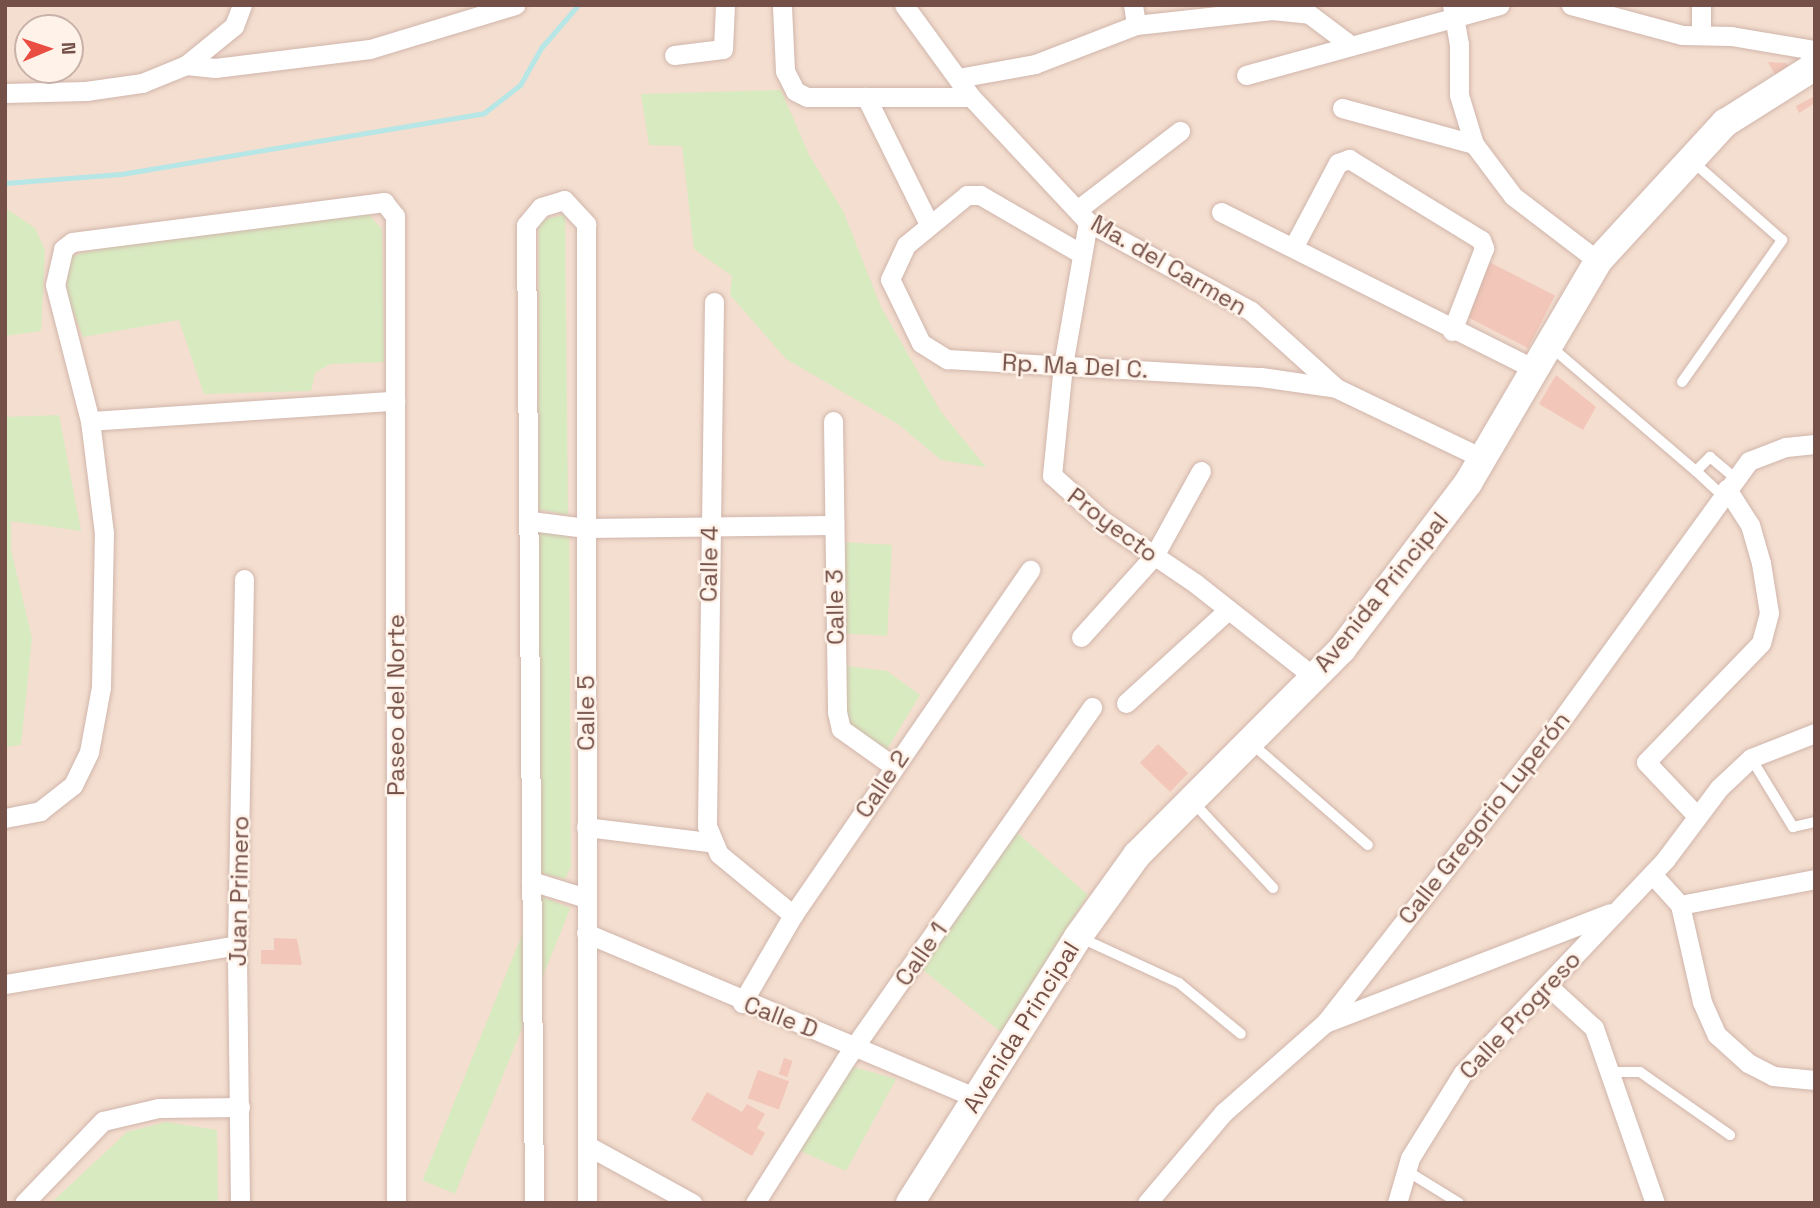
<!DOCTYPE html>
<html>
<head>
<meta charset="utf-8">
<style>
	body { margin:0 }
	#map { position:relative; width:1820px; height:1208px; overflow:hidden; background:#fdeee1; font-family:"Space Grotesk",sans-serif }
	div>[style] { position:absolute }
	.residential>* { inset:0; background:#f4decf }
	.green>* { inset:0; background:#d8eac0; transform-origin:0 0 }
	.stream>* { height:5px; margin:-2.5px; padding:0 2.5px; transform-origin:2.5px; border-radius:2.5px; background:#b6e6e6 }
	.building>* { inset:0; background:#f2c6b8; transform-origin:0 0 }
	.roads { filter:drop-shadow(0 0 2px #d0b5ab) drop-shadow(0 0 2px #d0b5ab) }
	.lane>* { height:10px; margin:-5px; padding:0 5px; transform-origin:5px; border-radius:5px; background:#fff }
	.street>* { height:19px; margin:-9.5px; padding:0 9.5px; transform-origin:9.5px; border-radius:9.5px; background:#fff }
	.secondary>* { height:28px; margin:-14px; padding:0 14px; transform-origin:14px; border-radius:14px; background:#fff }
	span { translate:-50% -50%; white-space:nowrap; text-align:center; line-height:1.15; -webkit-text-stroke:5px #fff2e8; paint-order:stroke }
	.street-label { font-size:24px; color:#745048 }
	.frame { position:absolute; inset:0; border:7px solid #745048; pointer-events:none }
	.north { position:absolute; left:14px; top:14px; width:70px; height:70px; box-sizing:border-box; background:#fff2e8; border:2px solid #c7b1a8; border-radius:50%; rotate:88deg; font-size:19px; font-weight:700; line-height:28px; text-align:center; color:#745048 }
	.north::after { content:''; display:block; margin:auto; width:24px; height:32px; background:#ea4e43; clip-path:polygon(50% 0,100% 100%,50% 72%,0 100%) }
</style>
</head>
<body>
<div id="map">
	<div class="residential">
		<i style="clip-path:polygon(evenodd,5px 5px,1815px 5px,1815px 1203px,5px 1203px,5px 5px,28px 28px,70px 28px,70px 70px,28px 70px,28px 28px)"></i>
	</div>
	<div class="green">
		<i style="clip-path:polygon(781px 90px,809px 155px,843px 211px,881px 307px,941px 412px,986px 467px,941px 460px,898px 424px,786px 359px,730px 295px,732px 276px,694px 249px,682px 146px,649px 145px,641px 94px)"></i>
		<i style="clip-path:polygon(5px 208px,35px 228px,45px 250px,41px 331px,5px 336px)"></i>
		<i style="clip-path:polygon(365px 211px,382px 229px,384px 362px,330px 364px,315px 373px,311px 391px,204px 394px,179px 320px,83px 337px,63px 285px,71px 256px,159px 233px)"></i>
		<i style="clip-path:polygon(574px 212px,565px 215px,568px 515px,538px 509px,539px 221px)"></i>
		<i style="clip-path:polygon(59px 415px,81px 531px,11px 521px,11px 550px,32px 638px,21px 745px,5px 747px,5px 417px)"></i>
		<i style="clip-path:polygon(531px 530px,569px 534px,571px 867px,565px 879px,544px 874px,538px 866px)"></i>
		<i style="left:838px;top:542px;width:54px;height:91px;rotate:3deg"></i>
		<i style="clip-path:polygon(839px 665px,887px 671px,920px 695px,884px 754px,842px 727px)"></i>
		<i style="clip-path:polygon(1013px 829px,1088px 895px,1001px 1032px,919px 967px)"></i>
		<i style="left:538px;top:895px;width:35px;height:308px;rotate:22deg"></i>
		<i style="clip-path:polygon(850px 1066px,896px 1079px,846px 1171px,798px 1150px)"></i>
		<i style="clip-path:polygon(166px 1122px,217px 1130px,218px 1203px,51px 1203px,127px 1132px)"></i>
	</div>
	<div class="stream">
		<i style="left:5px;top:183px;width:116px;rotate:-4.4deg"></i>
		<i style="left:121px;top:174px;width:368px;rotate:-9.5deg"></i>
		<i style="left:484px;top:113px;width:46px;rotate:-37.9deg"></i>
		<i style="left:520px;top:85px;width:43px;rotate:-60.4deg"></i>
		<i style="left:541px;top:48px;width:57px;rotate:-49.3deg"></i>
	</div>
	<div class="building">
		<i style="clip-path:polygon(1768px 62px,1786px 63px,1790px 69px,1778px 80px)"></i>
		<i style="clip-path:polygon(1815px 96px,1815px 103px,1799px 113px,1796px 106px)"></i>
		<i style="left:1489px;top:262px;width:74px;height:59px;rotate:27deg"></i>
		<i style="clip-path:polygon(1556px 375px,1596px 407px,1583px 430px,1539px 404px)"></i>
		<i style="left:1158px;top:744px;width:42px;height:26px;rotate:44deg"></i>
		<i style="clip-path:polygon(274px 938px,297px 939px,302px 965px,261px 964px,261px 950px,274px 950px)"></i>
		<i style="left:784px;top:1058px;width:9px;height:17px;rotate:18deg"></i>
		<i style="left:758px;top:1070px;width:33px;height:30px;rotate:20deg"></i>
		<i style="clip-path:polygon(707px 1092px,742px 1112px,747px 1104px,765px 1114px,757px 1128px,765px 1133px,752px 1156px,691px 1120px)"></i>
	</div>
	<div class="roads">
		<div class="lane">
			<i style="left:1550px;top:346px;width:192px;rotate:40.6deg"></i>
			<i style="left:1696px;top:471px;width:20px;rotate:-45deg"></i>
			<i style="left:1710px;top:457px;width:33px;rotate:40deg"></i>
			<i style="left:1682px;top:382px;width:174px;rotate:-54.8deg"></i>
			<i style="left:1782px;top:240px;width:120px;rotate:-138.7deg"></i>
			<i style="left:1696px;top:471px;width:35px;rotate:43deg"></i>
			<i style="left:1251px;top:743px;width:155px;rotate:41.1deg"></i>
			<i style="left:1751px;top:758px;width:81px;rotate:58.7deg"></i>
			<i style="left:1793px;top:827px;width:23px;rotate:-13deg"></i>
			<i style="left:1192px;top:801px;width:119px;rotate:47deg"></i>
			<i style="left:1079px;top:937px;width:110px;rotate:24.7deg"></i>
			<i style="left:1179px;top:983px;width:80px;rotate:39.4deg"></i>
			<i style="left:1610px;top:1072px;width:30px"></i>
			<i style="left:1640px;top:1072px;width:110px;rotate:35deg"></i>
			<i style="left:1407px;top:1171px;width:61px;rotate:31.6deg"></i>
		</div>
		<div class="street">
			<i style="left:904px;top:5px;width:114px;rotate:53.9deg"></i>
			<i style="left:971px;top:97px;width:171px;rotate:46.9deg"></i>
			<i style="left:1088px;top:222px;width:186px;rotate:28.6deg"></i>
			<i style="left:1251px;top:311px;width:113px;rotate:42.1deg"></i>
			<i style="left:1133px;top:5px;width:20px;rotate:81deg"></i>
			<i style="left:1452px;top:5px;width:40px;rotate:80deg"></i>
			<i style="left:1459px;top:44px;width:51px;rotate:90deg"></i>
			<i style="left:1459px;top:95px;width:51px;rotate:73deg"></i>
			<i style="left:1474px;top:144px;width:65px;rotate:53.1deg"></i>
			<i style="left:1513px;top:196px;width:107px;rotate:37.4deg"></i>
			<i style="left:1571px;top:5px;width:115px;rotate:15.1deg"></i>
			<i style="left:1682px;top:35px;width:49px;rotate:1.2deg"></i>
			<i style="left:1731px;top:36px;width:85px;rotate:9.5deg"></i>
			<i style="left:782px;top:7px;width:64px;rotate:87.3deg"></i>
			<i style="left:785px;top:71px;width:22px;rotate:63deg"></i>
			<i style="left:795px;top:91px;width:13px;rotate:27deg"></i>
			<i style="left:807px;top:97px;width:164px"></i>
			<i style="left:1701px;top:35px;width:30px;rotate:-90deg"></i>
			<i style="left:674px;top:55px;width:49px;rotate:-7deg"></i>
			<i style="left:723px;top:49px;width:44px;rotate:-87.4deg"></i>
			<i style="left:186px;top:65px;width:62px;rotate:-39.1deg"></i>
			<i style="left:234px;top:26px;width:22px;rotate:-69deg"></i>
			<i style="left:1246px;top:75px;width:263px;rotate:-15.4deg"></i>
			<i style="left:958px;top:78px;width:78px;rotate:-10.3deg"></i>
			<i style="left:1035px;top:64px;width:108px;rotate:-21.1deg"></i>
			<i style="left:1136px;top:25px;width:137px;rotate:-6.3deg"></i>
			<i style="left:1272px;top:10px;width:37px;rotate:6deg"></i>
			<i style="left:1309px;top:14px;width:50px;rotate:36.9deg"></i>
			<i style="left:5px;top:93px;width:81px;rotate:-1.4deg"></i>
			<i style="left:86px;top:91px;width:57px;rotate:-8.1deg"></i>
			<i style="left:142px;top:83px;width:48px;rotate:-22.2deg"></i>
			<i style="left:186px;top:65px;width:29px;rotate:6deg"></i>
			<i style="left:215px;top:68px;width:156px;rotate:-7deg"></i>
			<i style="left:370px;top:49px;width:152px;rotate:-16.9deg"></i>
			<i style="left:866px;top:97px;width:140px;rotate:63.6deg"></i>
			<i style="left:1342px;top:108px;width:137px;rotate:15.3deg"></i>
			<i style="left:1077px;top:210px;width:130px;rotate:-37.5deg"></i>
			<i style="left:1221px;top:212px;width:351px;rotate:26.6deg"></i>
			<i style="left:1088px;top:222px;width:145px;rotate:99.9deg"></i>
			<i style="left:1063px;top:365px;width:111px;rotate:95.7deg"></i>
			<i style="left:1052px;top:475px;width:67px;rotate:42deg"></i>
			<i style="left:1102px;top:520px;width:112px;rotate:34.1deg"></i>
			<i style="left:1195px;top:583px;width:152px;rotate:38.3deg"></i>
			<i style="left:1294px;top:246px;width:94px;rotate:-62.1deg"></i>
			<i style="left:1338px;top:163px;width:12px;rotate:-20deg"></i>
			<i style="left:1349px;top:159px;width:155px;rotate:31.5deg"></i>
			<i style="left:1481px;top:240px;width:9px;rotate:69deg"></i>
			<i style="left:1484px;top:248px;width:89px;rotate:111.1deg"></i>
			<i style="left:1080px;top:253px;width:116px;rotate:-149.9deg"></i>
			<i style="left:980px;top:195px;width:13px;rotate:180deg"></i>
			<i style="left:967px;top:195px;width:79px;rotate:140.7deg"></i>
			<i style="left:906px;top:245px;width:38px;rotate:115deg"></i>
			<i style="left:890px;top:279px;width:71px;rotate:64.2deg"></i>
			<i style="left:921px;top:343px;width:31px;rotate:32deg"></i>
			<i style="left:947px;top:359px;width:315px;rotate:3.3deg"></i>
			<i style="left:1261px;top:377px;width:76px;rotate:8.3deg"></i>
			<i style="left:1336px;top:388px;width:164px;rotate:25.6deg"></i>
			<i style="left:714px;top:302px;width:524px;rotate:90.77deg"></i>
			<i style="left:707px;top:826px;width:30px;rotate:67deg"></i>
			<i style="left:719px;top:854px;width:96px;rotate:39.5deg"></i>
			<i style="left:90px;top:421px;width:306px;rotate:-3.8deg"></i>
			<i style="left:833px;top:421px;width:291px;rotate:89.2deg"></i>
			<i style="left:837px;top:712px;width:17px;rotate:77deg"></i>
			<i style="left:841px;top:729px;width:64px;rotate:35.4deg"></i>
			<i style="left:531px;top:521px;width:55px;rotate:7.3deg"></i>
			<i style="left:586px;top:528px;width:247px;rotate:-0.7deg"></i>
			<i style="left:1081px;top:637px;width:109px;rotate:-48deg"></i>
			<i style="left:1154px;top:556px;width:97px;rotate:-61.1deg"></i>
			<i style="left:1126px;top:703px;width:138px;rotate:-42.4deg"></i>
			<i style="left:1697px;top:816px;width:74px;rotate:-133.4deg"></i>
			<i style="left:1646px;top:762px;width:165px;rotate:-46deg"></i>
			<i style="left:1761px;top:643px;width:31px;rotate:-75deg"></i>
			<i style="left:1769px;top:613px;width:51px;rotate:-99.1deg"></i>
			<i style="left:1761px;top:563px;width:40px;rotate:-106deg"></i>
			<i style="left:1750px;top:525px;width:43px;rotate:-122.6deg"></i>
			<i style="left:5px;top:818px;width:36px;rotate:-11deg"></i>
			<i style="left:40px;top:811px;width:42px;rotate:-38.2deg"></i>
			<i style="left:73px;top:785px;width:37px;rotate:-64deg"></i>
			<i style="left:89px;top:752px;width:66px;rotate:-79.5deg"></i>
			<i style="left:101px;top:687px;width:154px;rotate:-88.9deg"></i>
			<i style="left:104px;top:533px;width:113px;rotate:-97.1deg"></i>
			<i style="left:90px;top:421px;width:140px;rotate:-104.4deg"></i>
			<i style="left:55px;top:285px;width:37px;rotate:-77deg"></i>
			<i style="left:63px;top:249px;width:11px;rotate:-38deg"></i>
			<i style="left:72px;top:242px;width:315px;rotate:-7.3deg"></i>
			<i style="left:384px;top:202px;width:18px;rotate:52deg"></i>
			<i style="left:395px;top:216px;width:987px;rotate:89.94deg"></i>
			<i style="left:586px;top:827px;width:124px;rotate:7deg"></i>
			<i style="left:1652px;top:874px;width:42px;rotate:47.9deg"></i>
			<i style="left:1680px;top:905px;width:137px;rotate:-10.9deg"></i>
			<i style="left:531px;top:881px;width:58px;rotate:17.2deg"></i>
			<i style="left:1680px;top:905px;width:99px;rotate:77.2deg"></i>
			<i style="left:1702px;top:1002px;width:36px;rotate:66deg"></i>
			<i style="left:1717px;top:1035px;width:42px;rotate:42.1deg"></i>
			<i style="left:1748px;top:1063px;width:28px;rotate:27deg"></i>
			<i style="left:1773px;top:1076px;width:42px;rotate:5.4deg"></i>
			<i style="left:586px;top:933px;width:424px;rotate:22.9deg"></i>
			<i style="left:5px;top:984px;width:235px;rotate:-9.5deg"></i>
			<i style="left:1548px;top:986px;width:62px;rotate:42.4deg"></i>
			<i style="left:1594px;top:1028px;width:185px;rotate:70.8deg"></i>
			<i style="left:742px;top:1003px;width:102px;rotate:-59.9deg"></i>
			<i style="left:793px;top:915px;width:419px;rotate:-55.5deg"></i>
			<i style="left:1325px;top:1023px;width:305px;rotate:-21.1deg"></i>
			<i style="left:588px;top:1146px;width:119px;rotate:28.7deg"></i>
			<i style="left:24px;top:1203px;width:114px;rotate:-46.1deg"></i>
			<i style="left:103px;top:1121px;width:57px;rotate:-13.1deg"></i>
			<i style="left:159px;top:1108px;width:81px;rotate:-0.7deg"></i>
			<i style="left:240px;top:1203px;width:258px;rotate:-90.7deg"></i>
			<i style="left:237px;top:945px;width:366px;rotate:-88.9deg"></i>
			<i style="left:534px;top:1203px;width:978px;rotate:-90.47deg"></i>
			<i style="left:526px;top:225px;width:23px;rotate:-50deg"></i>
			<i style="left:541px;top:207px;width:24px;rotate:-17deg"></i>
			<i style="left:564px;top:200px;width:33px;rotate:47deg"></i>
			<i style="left:586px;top:224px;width:979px;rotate:89.94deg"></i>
			<i style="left:755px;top:1203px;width:169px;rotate:-57.8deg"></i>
			<i style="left:845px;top:1060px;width:431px;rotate:-55deg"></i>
			<i style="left:1147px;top:1203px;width:119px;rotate:-49.8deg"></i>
			<i style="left:1224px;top:1112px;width:135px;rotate:-41.4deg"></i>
			<i style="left:1325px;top:1023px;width:382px;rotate:-52deg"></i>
			<i style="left:1560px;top:722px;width:322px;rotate:-54.1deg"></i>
			<i style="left:1749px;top:461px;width:40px;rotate:-21deg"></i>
			<i style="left:1786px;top:447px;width:29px;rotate:-6deg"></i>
			<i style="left:1397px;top:1203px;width:47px;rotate:-73.9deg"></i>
			<i style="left:1410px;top:1158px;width:100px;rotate:-58.1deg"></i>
			<i style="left:1463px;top:1073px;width:294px;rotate:-46.5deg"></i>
			<i style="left:1665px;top:860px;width:90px;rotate:-53.1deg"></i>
			<i style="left:1719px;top:788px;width:44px;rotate:-43.2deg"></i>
			<i style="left:1751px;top:758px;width:69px;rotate:-21.3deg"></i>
		</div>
		<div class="secondary">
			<i style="left:910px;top:1203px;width:315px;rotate:-57.7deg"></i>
			<i style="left:1078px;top:937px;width:101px;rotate:-54.3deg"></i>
			<i style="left:1137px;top:855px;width:291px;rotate:-45.1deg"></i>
			<i style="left:1342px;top:649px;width:208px;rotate:-52.8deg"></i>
			<i style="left:1468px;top:483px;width:257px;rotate:-59.6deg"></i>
			<i style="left:1598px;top:261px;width:188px;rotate:-47.4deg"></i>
			<i style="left:1725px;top:123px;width:107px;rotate:-32.3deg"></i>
		</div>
	</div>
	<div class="street-label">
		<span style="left:1169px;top:265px;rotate:30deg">Ma. del Carmen</span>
		<span style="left:1075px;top:366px;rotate:3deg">Rp. Ma Del C.</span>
		<span style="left:1113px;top:525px;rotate:37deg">Proyecto</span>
		<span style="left:709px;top:564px;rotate:-89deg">Calle 4</span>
		<span style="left:1381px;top:592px;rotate:-51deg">Avenida Principal</span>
		<span style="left:835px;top:607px;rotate:-91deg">Calle 3</span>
		<span style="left:396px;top:705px;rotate:-90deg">Paseo del Norte</span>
		<span style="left:586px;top:713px;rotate:-90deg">Calle 5</span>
		<span style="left:882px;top:784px;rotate:-56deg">Calle 2</span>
		<span style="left:1484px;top:818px;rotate:-52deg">Calle Gregorio Luperón</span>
		<span style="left:239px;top:891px;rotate:-89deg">Juan Primero</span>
		<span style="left:921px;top:954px;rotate:-55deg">Calle 1</span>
		<span style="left:1520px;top:1015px;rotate:-47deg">Calle Progreso</span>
		<span style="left:781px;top:1017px;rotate:21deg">Calle D</span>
		<span style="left:1021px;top:1027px;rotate:-58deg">Avenida Principal</span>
	</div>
	<div class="frame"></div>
	<div class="north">N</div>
</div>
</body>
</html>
